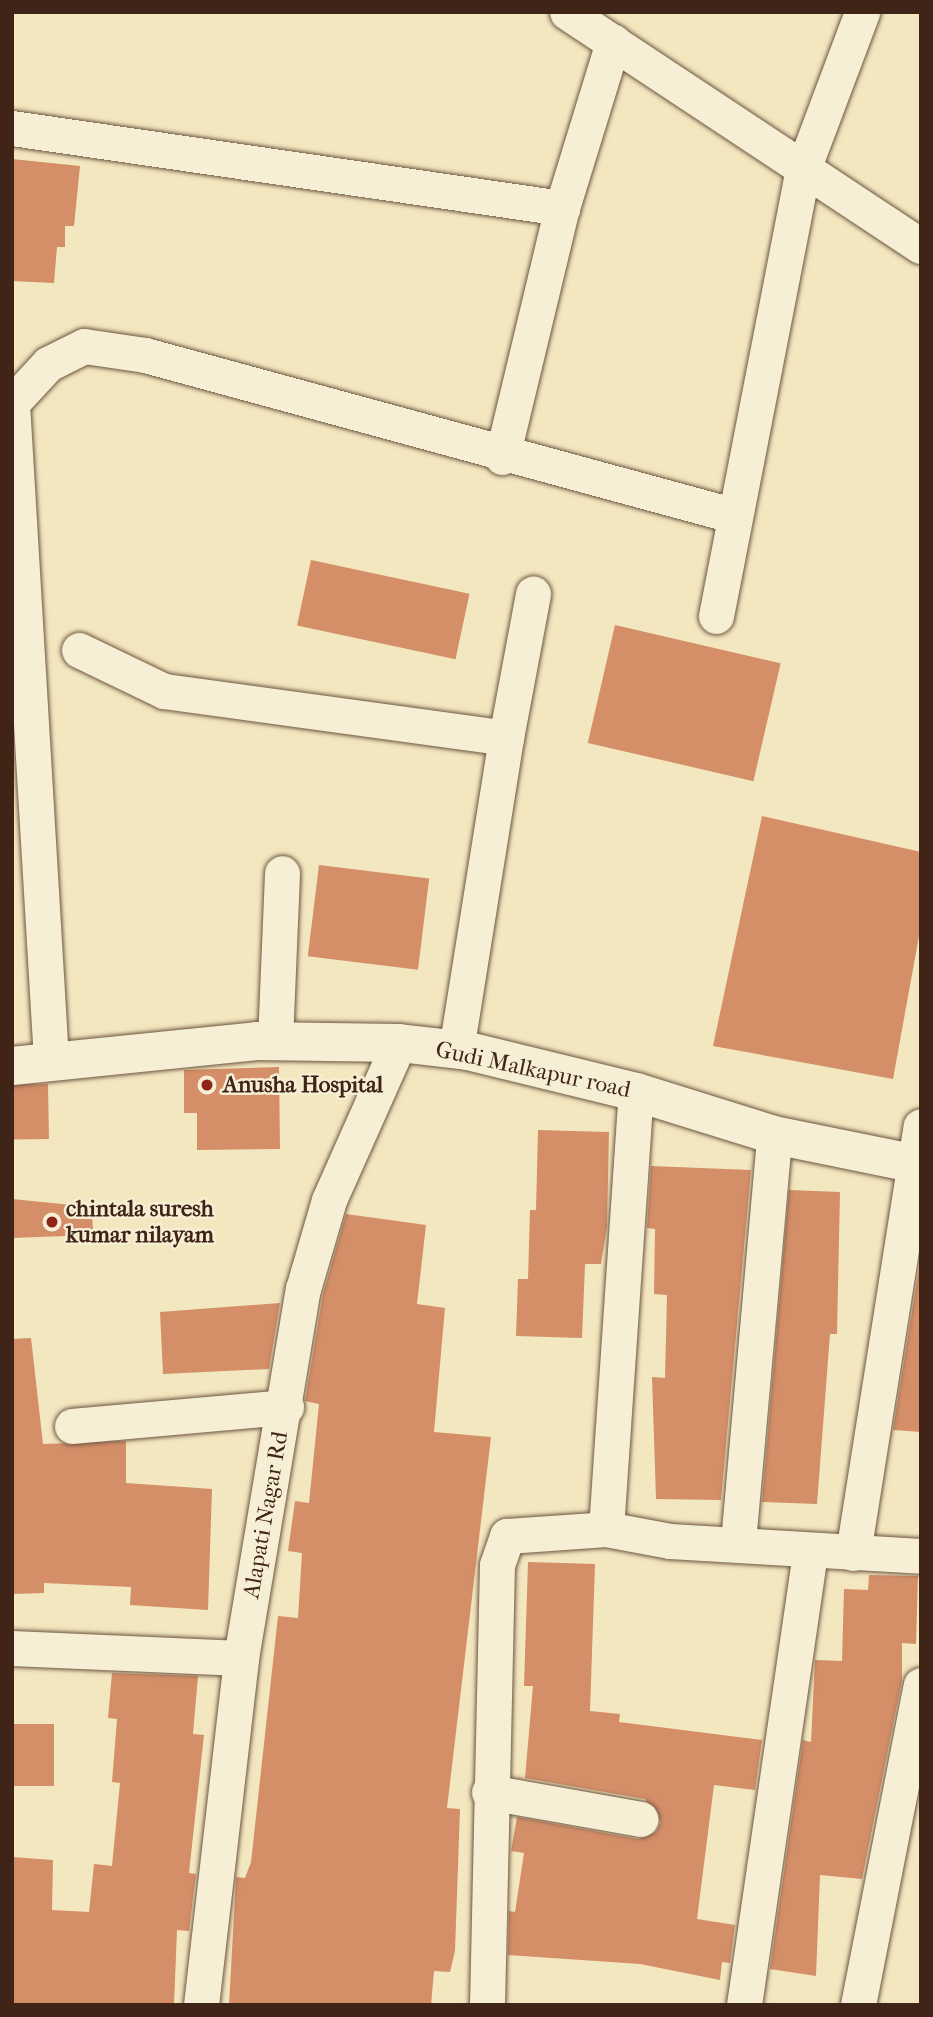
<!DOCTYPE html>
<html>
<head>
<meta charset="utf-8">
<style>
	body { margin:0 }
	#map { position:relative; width:933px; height:2017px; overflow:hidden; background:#f3e7bf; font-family:"IM FELL French Canon",serif }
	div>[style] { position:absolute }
	.building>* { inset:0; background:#d48e68; transform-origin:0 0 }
	.roads { filter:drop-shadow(0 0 2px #6d5541) drop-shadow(0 0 2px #6d5541) }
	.street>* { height:35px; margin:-17.5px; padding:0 17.5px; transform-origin:17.5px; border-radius:17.5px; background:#f7efd5 }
	.secondary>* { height:38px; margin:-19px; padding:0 19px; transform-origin:19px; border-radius:19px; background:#f7efd5 }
	.dots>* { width:19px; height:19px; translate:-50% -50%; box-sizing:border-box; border:4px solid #f7efd5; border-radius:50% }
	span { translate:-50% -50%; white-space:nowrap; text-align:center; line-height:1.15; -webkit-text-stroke:5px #f7efd5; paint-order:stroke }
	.street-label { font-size:23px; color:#402417 }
	.poi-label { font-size:23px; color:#402417; font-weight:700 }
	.left { translate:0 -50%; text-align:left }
	.frame { position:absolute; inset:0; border:14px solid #402417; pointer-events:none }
</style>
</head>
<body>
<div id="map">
	<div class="building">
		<i style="clip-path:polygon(12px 159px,80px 166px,74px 226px,65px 226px,65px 247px,57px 247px,54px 283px,12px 281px)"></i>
		<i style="left:311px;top:560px;width:162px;height:67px;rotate:12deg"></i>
		<i style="left:615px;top:625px;width:170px;height:121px;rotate:13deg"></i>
		<i style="clip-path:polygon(762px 816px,921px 852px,921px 925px,893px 1079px,713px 1046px)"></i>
		<i style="left:319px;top:865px;width:111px;height:92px;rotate:7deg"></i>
		<i style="clip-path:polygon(279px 1067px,280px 1149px,197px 1150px,197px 1113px,184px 1113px,184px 1070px)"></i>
		<i style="left:48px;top:1084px;width:55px;height:36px;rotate:89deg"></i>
		<i style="clip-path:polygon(538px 1130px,609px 1132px,607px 1227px,601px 1264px,585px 1264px,582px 1338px,516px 1336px,518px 1279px,528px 1279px,530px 1210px,536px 1210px)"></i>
		<i style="clip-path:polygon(651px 1166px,751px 1170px,721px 1500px,656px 1499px,652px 1377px,665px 1378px,667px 1295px,654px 1294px,655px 1229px,647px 1228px)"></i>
		<i style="clip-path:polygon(789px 1190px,840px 1192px,837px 1334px,830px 1334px,817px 1504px,762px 1502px)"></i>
		<i style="clip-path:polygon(12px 1199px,92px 1207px,93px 1235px,12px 1238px)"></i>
		<i style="clip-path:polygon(346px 1214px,426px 1225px,417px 1304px,445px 1308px,434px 1432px,491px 1437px,447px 1808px,460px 1809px,455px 1951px,450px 1972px,434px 1971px,431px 2005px,229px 2005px,236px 1877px,245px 1878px,251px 1862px,278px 1616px,298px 1618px,302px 1553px,288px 1551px,295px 1501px,309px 1503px,319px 1404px,305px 1401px,323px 1294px)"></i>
		<i style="clip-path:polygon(921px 1256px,921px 1432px,893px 1430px)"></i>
		<i style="clip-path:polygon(280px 1303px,269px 1369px,163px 1374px,160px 1312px)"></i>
		<i style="clip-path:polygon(31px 1338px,43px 1444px,126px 1441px,126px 1483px,212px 1489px,208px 1610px,130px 1605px,131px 1587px,44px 1583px,44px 1593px,12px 1594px,12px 1339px)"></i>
		<i style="clip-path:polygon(528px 1562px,595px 1564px,590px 1711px,620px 1714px,619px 1722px,762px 1740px,755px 1790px,714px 1785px,697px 1919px,735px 1925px,730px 1963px,722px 1962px,720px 1980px,640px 1964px,508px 1955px,509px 1911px,515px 1912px,524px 1853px,511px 1851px,517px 1817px,638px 1839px,656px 1832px,661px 1822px,645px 1799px,525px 1778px,533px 1686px,524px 1686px)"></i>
		<i style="clip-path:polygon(869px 1575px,918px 1576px,916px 1644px,902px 1643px,902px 1680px,862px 1879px,820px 1875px,816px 1976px,770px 1969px,803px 1740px,811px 1742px,815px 1660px,842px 1661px,844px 1589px,868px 1590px)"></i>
		<i style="clip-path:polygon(112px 1673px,198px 1676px,193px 1734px,204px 1735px,189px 1873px,196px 1874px,189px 1931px,177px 1930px,174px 2005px,12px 2005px,12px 1857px,53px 1860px,52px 1910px,89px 1912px,94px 1864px,112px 1866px,120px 1783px,112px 1782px,117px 1719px,108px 1718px)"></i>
		<i style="left:12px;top:1724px;width:42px;height:62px"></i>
	</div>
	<div class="roads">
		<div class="street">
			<i style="left:567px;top:12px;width:424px;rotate:33.5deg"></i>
			<i style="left:12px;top:128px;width:556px;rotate:8.28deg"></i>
			<i style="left:502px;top:457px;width:256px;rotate:-76.5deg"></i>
			<i style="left:562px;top:208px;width:174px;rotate:-72.9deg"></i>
			<i style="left:716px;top:616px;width:452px;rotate:-79deg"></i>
			<i style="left:802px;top:172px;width:171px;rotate:-69.4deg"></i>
			<i style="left:79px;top:650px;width:94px;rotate:25.8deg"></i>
			<i style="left:164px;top:691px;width:345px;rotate:7.8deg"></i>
			<i style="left:506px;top:738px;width:315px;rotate:99.1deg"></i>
			<i style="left:506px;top:738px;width:147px;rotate:-79.4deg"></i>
			<i style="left:275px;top:1041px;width:168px;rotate:-87.6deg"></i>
			<i style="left:51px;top:1060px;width:658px;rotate:-93.4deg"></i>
			<i style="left:12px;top:403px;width:53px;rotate:-47.3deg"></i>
			<i style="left:48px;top:364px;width:40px;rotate:-26.6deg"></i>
			<i style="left:84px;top:346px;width:62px;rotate:8.4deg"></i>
			<i style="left:145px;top:355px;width:608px;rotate:15.25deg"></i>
			<i style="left:72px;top:1426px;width:215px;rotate:-5.1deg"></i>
			<i style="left:606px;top:1529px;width:438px;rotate:-86.1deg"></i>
			<i style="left:738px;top:1542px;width:409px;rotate:-84.9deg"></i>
			<i style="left:853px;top:1553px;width:432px;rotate:-81deg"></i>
			<i style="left:12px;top:1648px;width:229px;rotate:2.5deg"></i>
			<i style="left:489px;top:1792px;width:154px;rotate:10.1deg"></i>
			<i style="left:201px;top:2005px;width:349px;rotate:-83.4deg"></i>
			<i style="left:241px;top:1658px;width:374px;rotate:-80.5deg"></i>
			<i style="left:303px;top:1289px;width:93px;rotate:-73.7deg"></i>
			<i style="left:329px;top:1200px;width:172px;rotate:-66deg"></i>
			<i style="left:487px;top:2005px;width:440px;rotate:-88.7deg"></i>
			<i style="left:497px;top:1565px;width:31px;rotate:-71deg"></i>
			<i style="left:507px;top:1536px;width:99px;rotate:-4deg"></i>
			<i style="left:606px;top:1529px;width:65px;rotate:10.6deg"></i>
			<i style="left:670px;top:1541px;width:251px;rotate:3.4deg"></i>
			<i style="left:744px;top:2005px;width:458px;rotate:-81.7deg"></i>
			<i style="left:858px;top:2005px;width:326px;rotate:-78.9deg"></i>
		</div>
		<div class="secondary">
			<i style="left:12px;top:1066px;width:246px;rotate:-5.8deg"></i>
			<i style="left:257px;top:1041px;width:142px;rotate:0.8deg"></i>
			<i style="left:399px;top:1043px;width:69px;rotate:6.6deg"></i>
			<i style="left:468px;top:1051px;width:173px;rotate:13.7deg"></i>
			<i style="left:636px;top:1092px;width:145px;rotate:17.3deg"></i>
			<i style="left:774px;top:1135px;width:150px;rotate:11.5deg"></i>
		</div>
	</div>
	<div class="dots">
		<i style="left:207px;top:1085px;background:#8f2418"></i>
		<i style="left:52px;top:1222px;background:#8f2418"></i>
	</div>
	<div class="street-label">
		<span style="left:533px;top:1070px;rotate:12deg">Gudi Malkapur road</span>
		<span style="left:266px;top:1515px;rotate:-80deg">Alapati Nagar Rd</span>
	</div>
	<div class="poi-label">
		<span class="left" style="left:223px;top:1085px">Anusha Hospital</span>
		<span class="left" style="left:66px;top:1222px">chintala suresh<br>kumar nilayam</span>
	</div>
	<div class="frame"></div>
</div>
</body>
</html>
